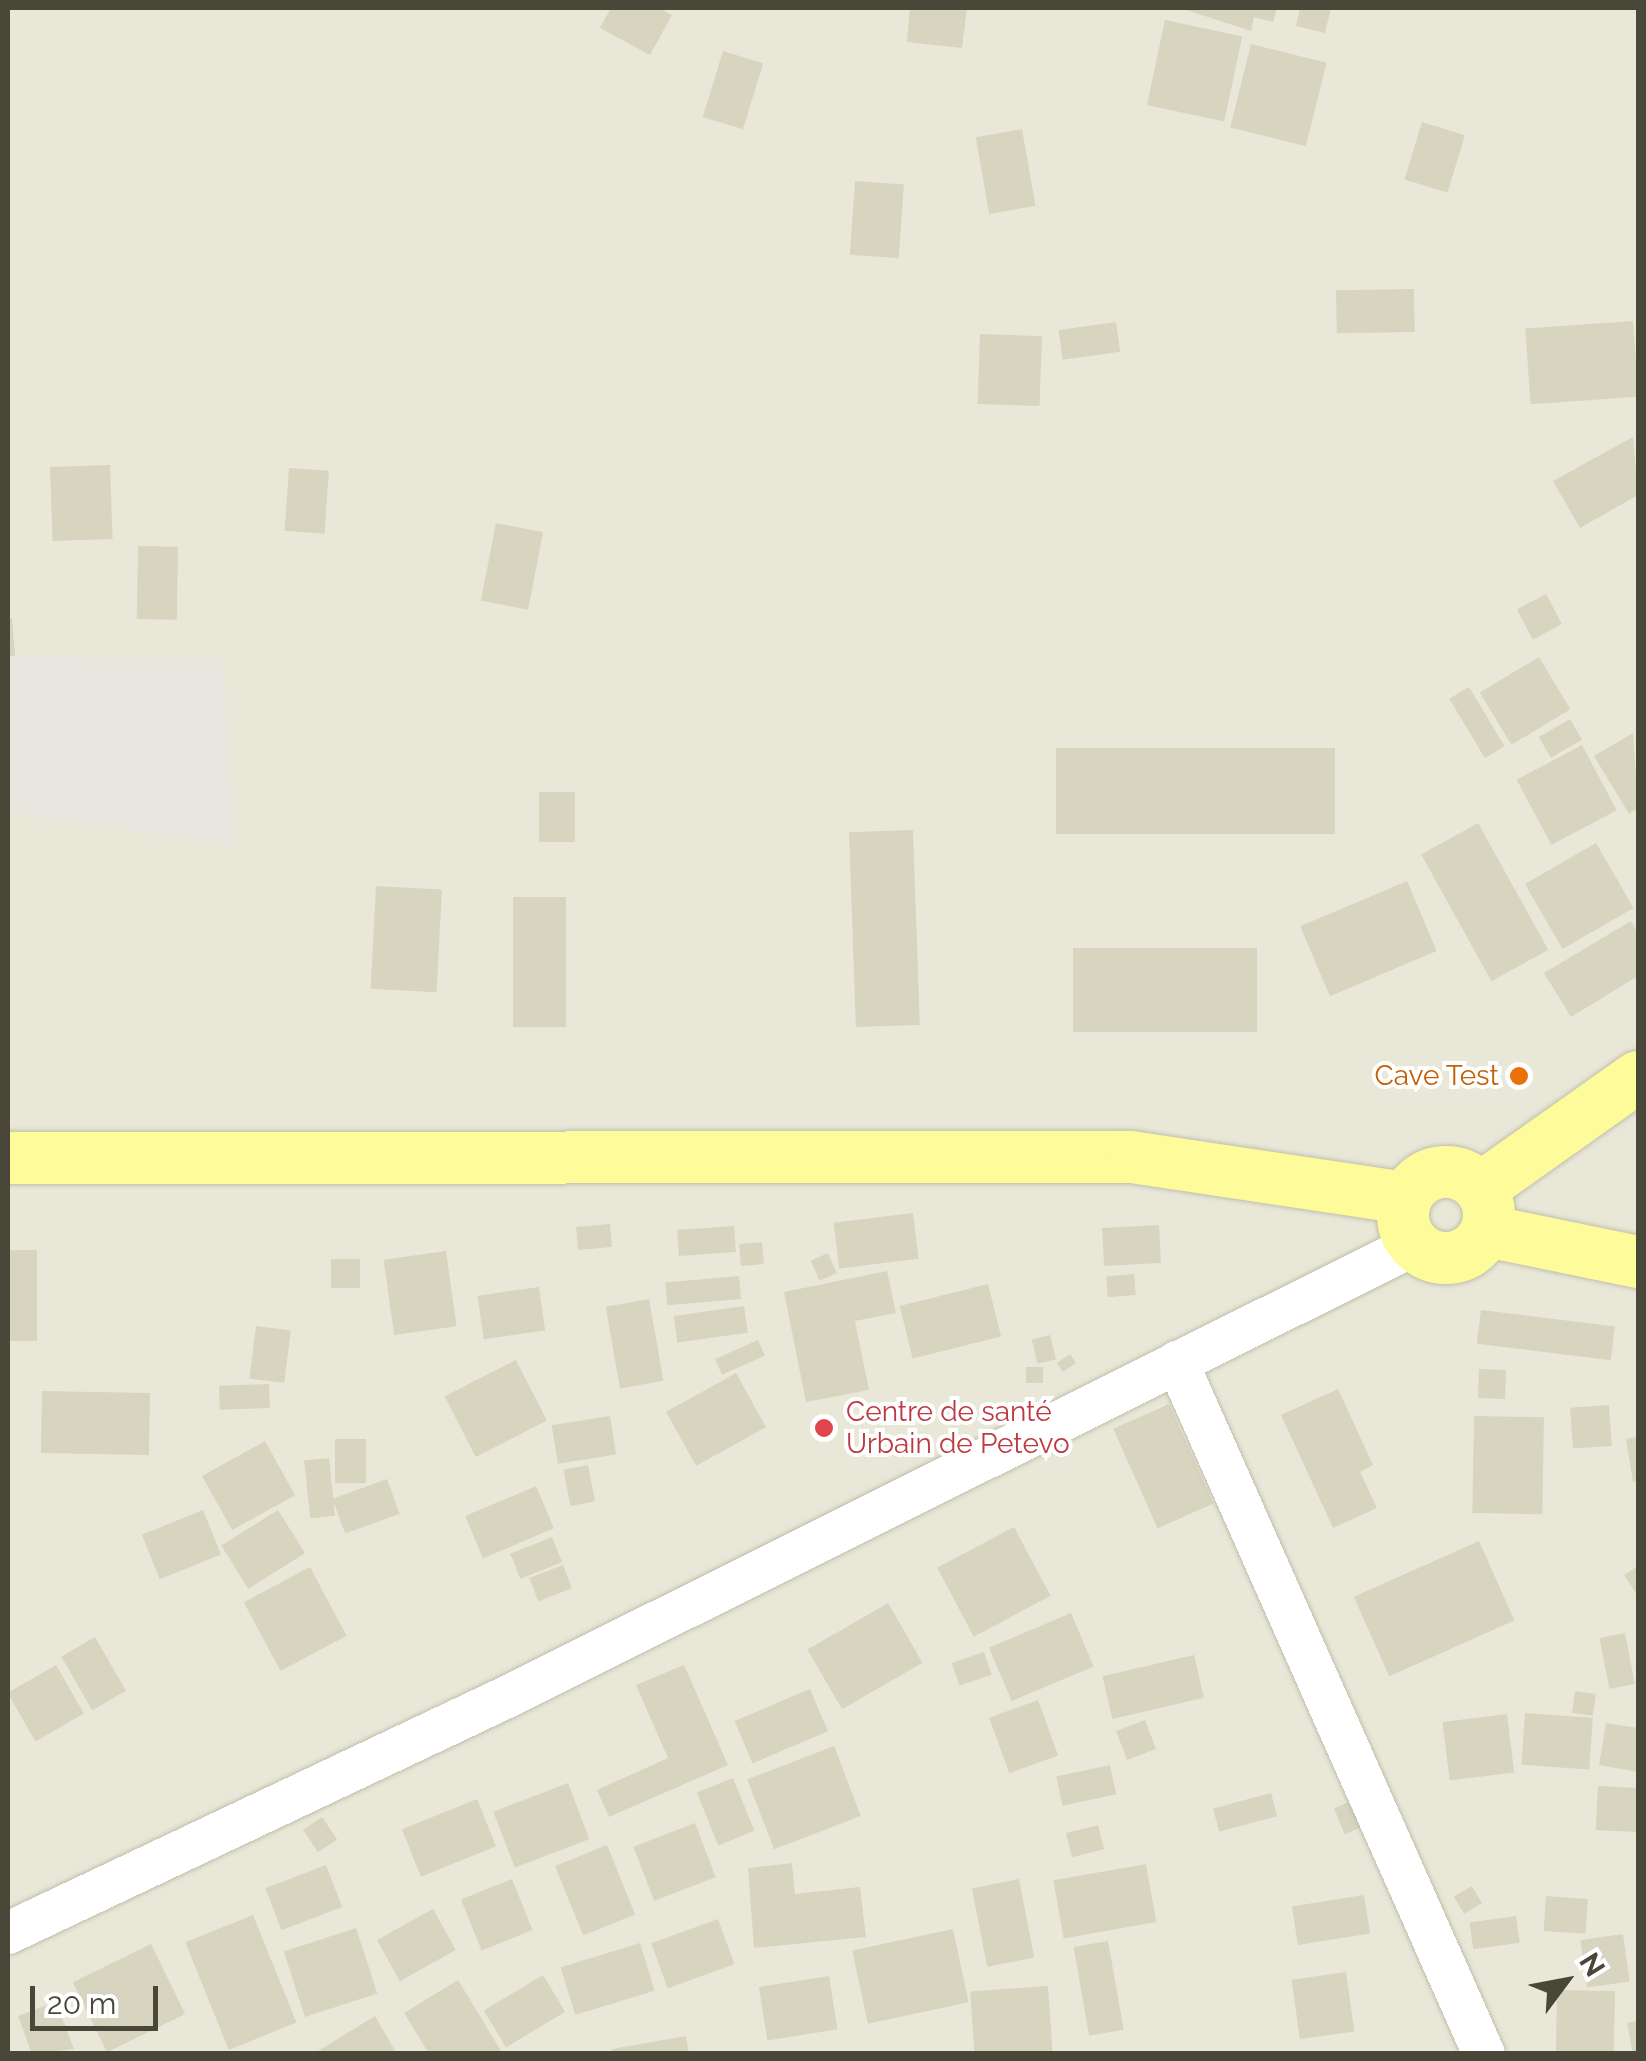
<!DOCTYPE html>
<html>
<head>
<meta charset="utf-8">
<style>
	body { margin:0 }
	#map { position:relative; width:1646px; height:2061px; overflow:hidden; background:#f5f5ea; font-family:Raleway,sans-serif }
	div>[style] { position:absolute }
	.residential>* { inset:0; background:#e9e8d8; transform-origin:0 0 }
	.industrial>* { inset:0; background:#e8e6df }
	.building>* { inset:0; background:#d7d4c0; transform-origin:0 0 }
	.roads { filter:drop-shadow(0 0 2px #c1bfad) drop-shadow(0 0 2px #c1bfad) }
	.minor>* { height:42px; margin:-21px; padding:0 21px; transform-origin:21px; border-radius:21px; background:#fff }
	.major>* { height:52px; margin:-26px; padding:0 26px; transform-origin:26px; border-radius:26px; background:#fefb9b }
	.major>.ring { margin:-26px; padding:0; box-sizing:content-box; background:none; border:52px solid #fefb9b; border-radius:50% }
	.dots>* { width:28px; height:28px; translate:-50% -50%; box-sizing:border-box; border:5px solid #fff; border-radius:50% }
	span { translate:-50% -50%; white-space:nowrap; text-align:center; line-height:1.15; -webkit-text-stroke:8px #fff; paint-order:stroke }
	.food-label { font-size:28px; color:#c56008 }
	.right { translate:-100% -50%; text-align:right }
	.health-label { font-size:28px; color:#be3a42 }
	.left { translate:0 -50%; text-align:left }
	.frame { position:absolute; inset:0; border:10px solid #494738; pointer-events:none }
	.north { position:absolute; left:1516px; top:1931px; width:100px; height:100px; -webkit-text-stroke:8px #fff; paint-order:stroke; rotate:58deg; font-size:28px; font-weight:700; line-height:40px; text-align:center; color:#494738 }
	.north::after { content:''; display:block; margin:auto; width:35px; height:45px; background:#494738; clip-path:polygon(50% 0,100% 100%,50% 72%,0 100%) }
	.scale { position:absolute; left:30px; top:1986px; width:128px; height:45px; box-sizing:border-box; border:5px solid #494738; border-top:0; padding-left:12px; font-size:30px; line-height:35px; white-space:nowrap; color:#494738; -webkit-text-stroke:8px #fff; paint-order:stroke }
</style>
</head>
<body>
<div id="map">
	<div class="residential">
		<i style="left:8px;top:8px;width:1630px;height:2046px"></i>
	</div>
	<div class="industrial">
		<i style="clip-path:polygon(8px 657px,223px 658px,235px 846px,8px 812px)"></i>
	</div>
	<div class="building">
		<i style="clip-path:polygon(611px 8px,659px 8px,672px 15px,650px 55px,600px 28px)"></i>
		<i style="clip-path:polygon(910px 8px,967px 8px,962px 48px,907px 42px)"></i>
		<i style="clip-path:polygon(1180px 8px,1277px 8px,1273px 22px,1254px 17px,1251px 31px)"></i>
		<i style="clip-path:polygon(1300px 8px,1331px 8px,1325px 33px,1296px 26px)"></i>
		<i style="left:1165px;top:20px;width:79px;height:87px;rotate:12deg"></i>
		<i style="left:1251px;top:44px;width:78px;height:86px;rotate:14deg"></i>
		<i style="left:723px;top:51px;width:42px;height:69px;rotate:17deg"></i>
		<i style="left:1422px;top:122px;width:45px;height:60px;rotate:17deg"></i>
		<i style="left:1022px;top:129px;width:78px;height:47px;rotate:80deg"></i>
		<i style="left:855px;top:181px;width:49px;height:74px;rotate:4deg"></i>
		<i style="left:1414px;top:289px;width:43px;height:78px;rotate:89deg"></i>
		<i style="left:1633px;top:321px;width:76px;height:108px;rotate:86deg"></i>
		<i style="left:1116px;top:322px;width:30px;height:58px;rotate:82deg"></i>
		<i style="left:980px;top:334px;width:62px;height:70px;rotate:2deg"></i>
		<i style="clip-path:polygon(1633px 437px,1638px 495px,1580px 528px,1553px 481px)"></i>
		<i style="left:110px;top:465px;width:74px;height:60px;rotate:88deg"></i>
		<i style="left:289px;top:468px;width:40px;height:63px;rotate:4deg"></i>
		<i style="left:496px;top:523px;width:48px;height:79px;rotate:11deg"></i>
		<i style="left:138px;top:546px;width:40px;height:73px;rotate:1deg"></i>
		<i style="left:1546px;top:594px;width:34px;height:33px;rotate:62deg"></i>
		<i style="clip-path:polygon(8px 618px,12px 618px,15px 656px,8px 656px)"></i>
		<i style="left:1539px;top:657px;width:61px;height:69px;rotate:59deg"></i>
		<i style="left:1469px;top:687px;width:69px;height:23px;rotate:59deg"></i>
		<i style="left:1570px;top:719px;width:24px;height:36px;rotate:60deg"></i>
		<i style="clip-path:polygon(1633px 733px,1638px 808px,1629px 814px,1594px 756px)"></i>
		<i style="left:1582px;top:745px;width:74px;height:74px;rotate:62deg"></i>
		<i style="left:1056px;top:748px;width:279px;height:86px"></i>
		<i style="left:539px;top:792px;width:36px;height:50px"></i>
		<i style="left:1478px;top:823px;width:145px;height:65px;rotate:61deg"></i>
		<i style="left:913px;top:830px;width:195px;height:64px;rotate:88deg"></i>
		<i style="left:1596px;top:843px;width:75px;height:82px;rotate:60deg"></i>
		<i style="left:1407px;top:881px;width:76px;height:116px;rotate:67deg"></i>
		<i style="left:376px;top:886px;width:66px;height:103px;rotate:3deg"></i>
		<i style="left:513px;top:897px;width:53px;height:130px"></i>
		<i style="clip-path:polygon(1631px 921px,1638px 934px,1638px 976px,1571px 1017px,1544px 973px)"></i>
		<i style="left:1073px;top:948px;width:184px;height:84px"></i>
		<i style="left:913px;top:1213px;width:46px;height:80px;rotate:83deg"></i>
		<i style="left:610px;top:1224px;width:23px;height:34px;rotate:85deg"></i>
		<i style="left:1159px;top:1225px;width:38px;height:57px;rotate:87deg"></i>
		<i style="left:734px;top:1226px;width:26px;height:57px;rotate:86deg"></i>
		<i style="left:762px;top:1242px;width:22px;height:23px;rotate:85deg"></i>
		<i style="left:8px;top:1250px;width:29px;height:91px"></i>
		<i style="left:446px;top:1251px;width:76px;height:63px;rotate:82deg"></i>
		<i style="left:828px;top:1253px;width:22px;height:19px;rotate:66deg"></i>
		<i style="left:331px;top:1259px;width:29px;height:29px"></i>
		<i style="clip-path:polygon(887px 1271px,896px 1313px,855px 1321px,869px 1390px,806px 1402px,784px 1292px)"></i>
		<i style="left:1134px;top:1274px;width:21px;height:28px;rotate:85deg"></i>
		<i style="left:739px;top:1276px;width:23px;height:74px;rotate:85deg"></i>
		<i style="left:988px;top:1284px;width:54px;height:91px;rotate:76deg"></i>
		<i style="left:539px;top:1287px;width:44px;height:62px;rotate:82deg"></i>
		<i style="left:649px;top:1299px;width:83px;height:44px;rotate:80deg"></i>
		<i style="left:744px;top:1306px;width:27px;height:71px;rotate:82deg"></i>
		<i style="left:1481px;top:1310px;width:135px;height:34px;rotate:7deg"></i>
		<i style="left:256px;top:1326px;width:35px;height:53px;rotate:7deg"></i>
		<i style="left:1050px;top:1335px;width:25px;height:19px;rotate:76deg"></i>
		<i style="left:758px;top:1340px;width:17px;height:47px;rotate:66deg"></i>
		<i style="left:1070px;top:1354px;width:11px;height:16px;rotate:56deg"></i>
		<i style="left:516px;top:1360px;width:68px;height:80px;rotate:63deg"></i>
		<i style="left:1026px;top:1367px;width:17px;height:16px"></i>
		<i style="left:1479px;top:1369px;width:27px;height:29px;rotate:2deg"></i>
		<i style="left:736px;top:1373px;width:62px;height:80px;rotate:61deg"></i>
		<i style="left:269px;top:1384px;width:24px;height:50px;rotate:88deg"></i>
		<i style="clip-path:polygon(1338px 1389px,1373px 1465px,1360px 1472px,1377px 1508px,1333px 1528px,1281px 1415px)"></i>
		<i style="left:42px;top:1391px;width:108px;height:62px;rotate:1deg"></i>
		<i style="left:1169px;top:1404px;width:109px;height:61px;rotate:66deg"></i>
		<i style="left:1609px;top:1405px;width:41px;height:39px;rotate:86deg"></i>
		<i style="left:610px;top:1416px;width:39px;height:59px;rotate:81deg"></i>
		<i style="left:1474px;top:1416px;width:70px;height:97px;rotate:1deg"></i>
		<i style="clip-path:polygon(1638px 1437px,1638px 1481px,1633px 1482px,1626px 1439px)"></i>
		<i style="left:335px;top:1439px;width:31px;height:44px"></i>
		<i style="left:265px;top:1441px;width:62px;height:72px;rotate:61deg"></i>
		<i style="left:329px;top:1458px;width:58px;height:25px;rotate:84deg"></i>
		<i style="left:588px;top:1465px;width:37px;height:25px;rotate:79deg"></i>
		<i style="left:387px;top:1479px;width:37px;height:58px;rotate:70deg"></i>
		<i style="left:536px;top:1486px;width:46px;height:77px;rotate:67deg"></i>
		<i style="left:203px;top:1510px;width:48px;height:66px;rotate:68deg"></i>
		<i style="left:278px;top:1510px;width:51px;height:67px;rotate:58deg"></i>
		<i style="left:1014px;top:1527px;width:78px;height:87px;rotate:62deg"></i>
		<i style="left:552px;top:1537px;width:27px;height:45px;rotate:68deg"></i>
		<i style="left:1479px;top:1541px;width:87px;height:137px;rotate:66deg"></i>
		<i style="left:563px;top:1565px;width:25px;height:36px;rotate:69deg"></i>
		<i style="clip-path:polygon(1638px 1566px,1638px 1596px,1624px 1575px)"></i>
		<i style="left:310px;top:1567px;width:78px;height:75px;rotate:62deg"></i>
		<i style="left:888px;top:1603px;width:69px;height:93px;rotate:60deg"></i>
		<i style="left:1071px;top:1613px;width:58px;height:89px;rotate:67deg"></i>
		<i style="left:1625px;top:1633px;width:52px;height:26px;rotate:79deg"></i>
		<i style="left:95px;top:1637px;width:62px;height:39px;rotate:60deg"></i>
		<i style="left:984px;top:1652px;width:24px;height:34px;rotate:71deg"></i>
		<i style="left:1194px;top:1655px;width:44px;height:94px;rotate:77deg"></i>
		<i style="left:56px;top:1665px;width:56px;height:56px;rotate:60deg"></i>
		<i style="clip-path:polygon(684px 1665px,728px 1765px,609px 1817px,597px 1790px,668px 1758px,636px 1685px)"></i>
		<i style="left:810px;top:1689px;width:46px;height:82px;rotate:67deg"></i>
		<i style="left:1575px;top:1691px;width:21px;height:22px;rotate:8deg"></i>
		<i style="left:1038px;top:1700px;width:59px;height:52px;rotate:70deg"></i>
		<i style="left:1525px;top:1713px;width:68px;height:52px;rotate:4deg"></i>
		<i style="left:1507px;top:1714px;width:59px;height:65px;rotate:83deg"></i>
		<i style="left:1145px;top:1720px;width:31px;height:31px;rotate:69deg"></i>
		<i style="clip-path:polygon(1606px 1723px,1638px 1728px,1638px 1772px,1599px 1765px)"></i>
		<i style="left:834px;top:1746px;width:75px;height:93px;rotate:69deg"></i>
		<i style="left:1110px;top:1765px;width:30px;height:55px;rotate:78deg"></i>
		<i style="left:733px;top:1778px;width:57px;height:39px;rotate:68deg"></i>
		<i style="left:568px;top:1783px;width:60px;height:80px;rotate:69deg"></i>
		<i style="left:1598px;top:1786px;width:40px;height:44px;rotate:3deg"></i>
		<i style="left:1271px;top:1793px;width:24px;height:60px;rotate:75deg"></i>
		<i style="left:477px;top:1799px;width:51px;height:81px;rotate:68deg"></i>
		<i style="left:1356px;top:1799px;width:28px;height:24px;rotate:67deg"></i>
		<i style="left:322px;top:1817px;width:27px;height:23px;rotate:56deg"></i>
		<i style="left:695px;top:1823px;width:58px;height:66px;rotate:69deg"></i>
		<i style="left:1098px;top:1825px;width:25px;height:33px;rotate:76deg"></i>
		<i style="left:607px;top:1845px;width:75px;height:56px;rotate:68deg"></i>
		<i style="clip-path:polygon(792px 1863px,795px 1894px,860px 1887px,866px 1937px,754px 1948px,748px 1868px)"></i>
		<i style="left:1146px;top:1864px;width:59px;height:94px;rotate:80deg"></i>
		<i style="left:326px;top:1865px;width:45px;height:65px;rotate:69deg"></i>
		<i style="left:512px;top:1879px;width:55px;height:55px;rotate:68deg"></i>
		<i style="left:1019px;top:1879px;width:80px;height:48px;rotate:79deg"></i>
		<i style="left:1472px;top:1886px;width:20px;height:21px;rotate:60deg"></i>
		<i style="left:1364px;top:1895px;width:39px;height:73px;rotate:81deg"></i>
		<i style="left:1546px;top:1896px;width:42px;height:35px;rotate:4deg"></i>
		<i style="left:433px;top:1909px;width:47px;height:64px;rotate:61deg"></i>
		<i style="left:253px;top:1915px;width:116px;height:73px;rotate:68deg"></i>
		<i style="left:1516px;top:1916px;width:27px;height:47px;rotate:82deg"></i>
		<i style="left:718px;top:1919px;width:48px;height:71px;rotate:70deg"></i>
		<i style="left:356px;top:1928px;width:69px;height:76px;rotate:72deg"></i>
		<i style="left:953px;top:1929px;width:75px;height:103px;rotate:78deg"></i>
		<i style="left:1623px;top:1934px;width:48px;height:43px;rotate:82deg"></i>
		<i style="left:1108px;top:1941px;width:90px;height:35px;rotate:80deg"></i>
		<i style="left:640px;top:1943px;width:50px;height:83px;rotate:73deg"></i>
		<i style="left:151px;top:1944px;width:78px;height:87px;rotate:64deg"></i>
		<i style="left:1346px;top:1972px;width:60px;height:55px;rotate:82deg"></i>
		<i style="left:543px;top:1975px;width:43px;height:69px;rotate:59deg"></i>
		<i style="left:829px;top:1976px;width:54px;height:71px;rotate:81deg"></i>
		<i style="clip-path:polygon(458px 1980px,503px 2054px,429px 2054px,404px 2013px)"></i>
		<i style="left:1048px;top:1986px;width:68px;height:78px;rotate:86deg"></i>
		<i style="left:1557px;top:1990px;width:58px;height:64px;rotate:1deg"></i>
		<i style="clip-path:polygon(56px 2002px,74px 2049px,32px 2054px,18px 2016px)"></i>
		<i style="clip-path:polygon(375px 2016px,397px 2054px,313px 2054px)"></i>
		<i style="clip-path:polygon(1638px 2021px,1638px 2054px,1633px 2054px,1627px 2023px)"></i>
		<i style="clip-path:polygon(686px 2036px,689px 2054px,612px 2054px,612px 2049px)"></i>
	</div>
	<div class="roads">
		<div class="minor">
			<i style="left:1177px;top:1362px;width:757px;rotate:66.08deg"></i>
			<i style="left:8px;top:1933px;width:556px;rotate:-25.32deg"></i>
			<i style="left:511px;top:1695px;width:1009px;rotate:-26.49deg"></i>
		</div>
		<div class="major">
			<i style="left:8px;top:1158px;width:1123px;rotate:-0.05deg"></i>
			<i style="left:1131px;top:1157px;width:277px;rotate:8.5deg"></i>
			<i class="ring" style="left:1403px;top:1172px;width:34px;height:34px"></i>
			<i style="left:1481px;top:1188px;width:192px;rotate:-35.3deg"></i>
			<i style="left:1487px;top:1231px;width:154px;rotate:11.6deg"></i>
		</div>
	</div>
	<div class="dots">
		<i style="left:1519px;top:1076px;background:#e8710a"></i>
		<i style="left:824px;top:1428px;background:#e0444e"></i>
	</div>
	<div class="food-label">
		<span class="right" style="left:1499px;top:1076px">Cave Test</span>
	</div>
	<div class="health-label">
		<span class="left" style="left:846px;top:1428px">Centre de santé<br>Urbain de Petevo</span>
	</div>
	<div class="frame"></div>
	<div class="north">N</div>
	<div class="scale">20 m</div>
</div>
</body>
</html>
